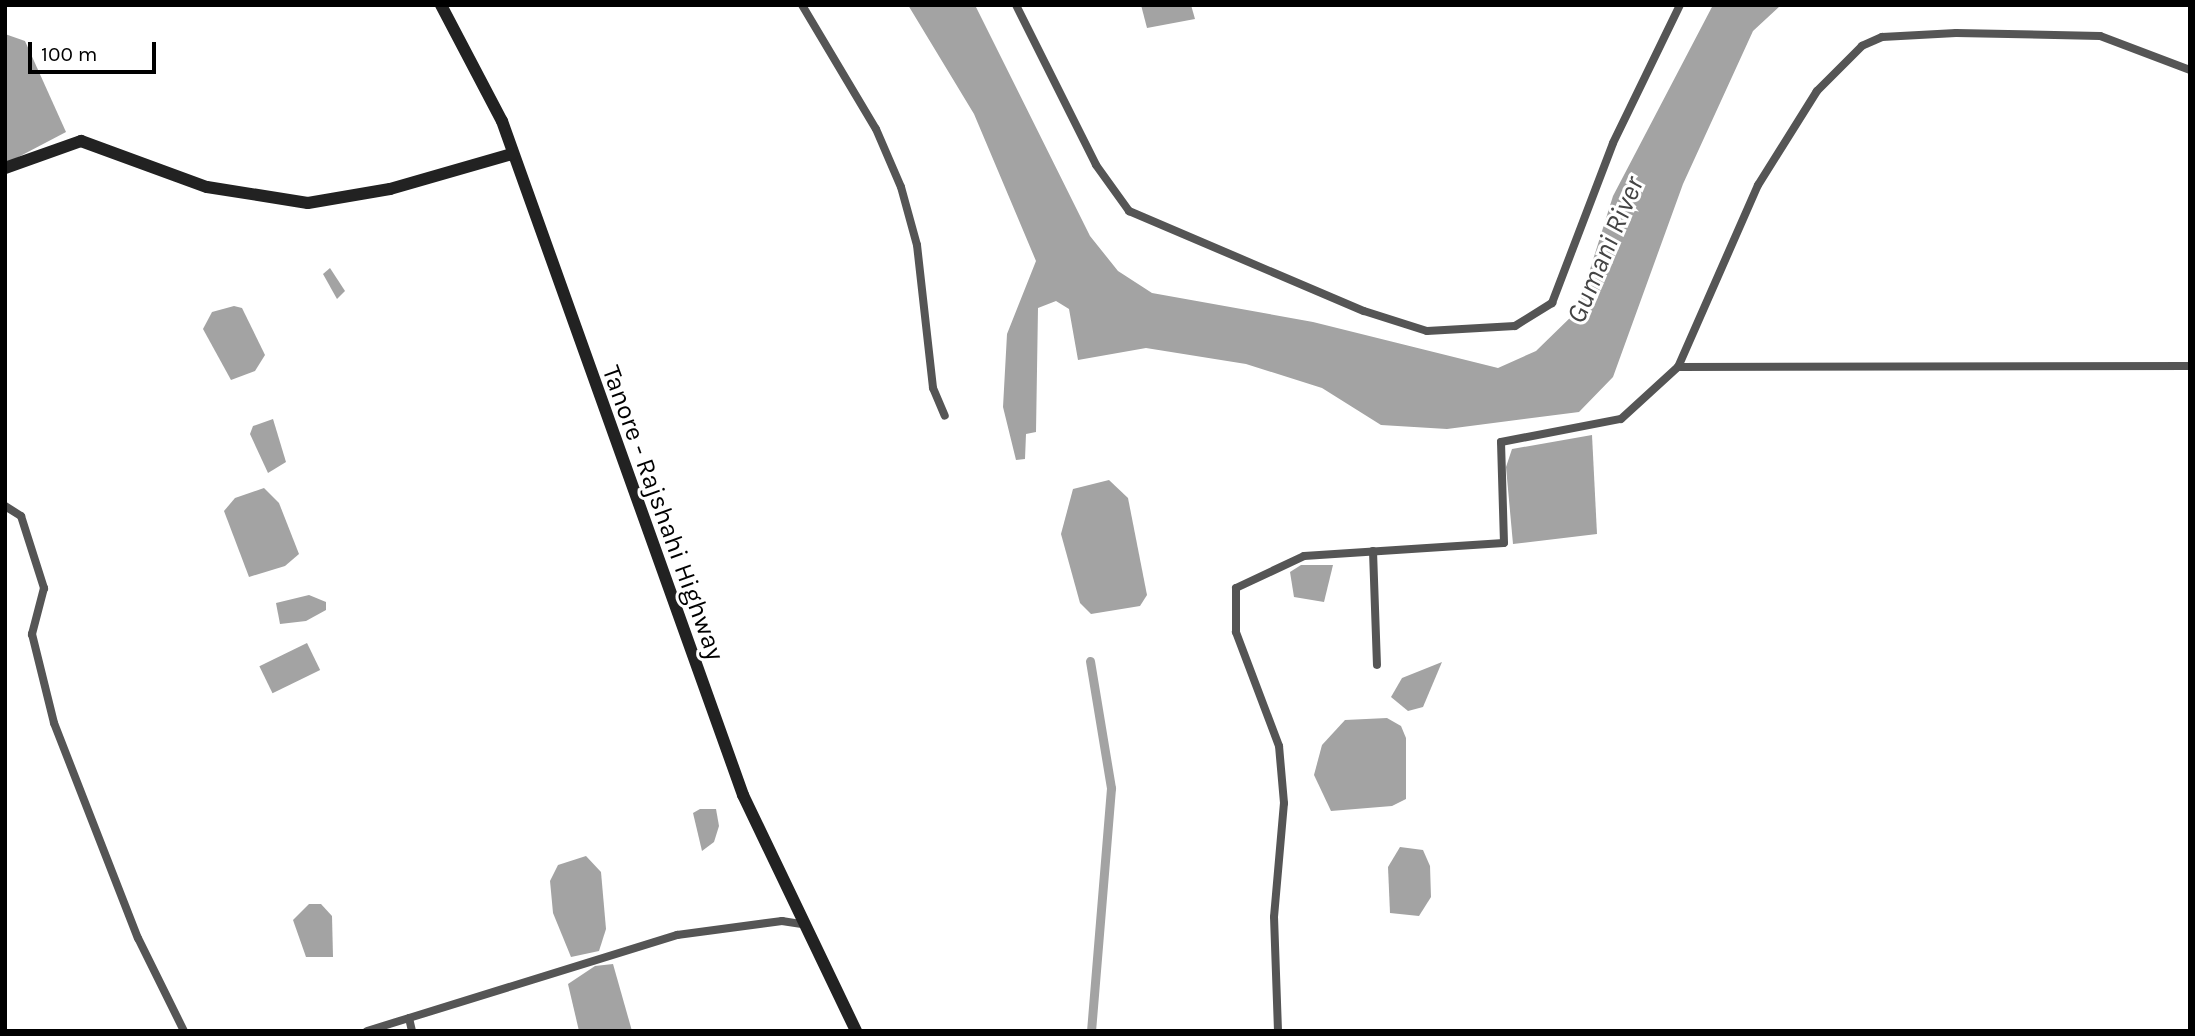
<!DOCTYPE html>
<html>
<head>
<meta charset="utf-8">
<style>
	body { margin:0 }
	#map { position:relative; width:2195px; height:1036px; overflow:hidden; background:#fff; font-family:Karla,sans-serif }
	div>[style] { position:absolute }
	.water>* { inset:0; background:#a3a3a3; transform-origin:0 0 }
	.canal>* { height:9px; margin:-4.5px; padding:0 4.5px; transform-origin:4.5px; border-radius:4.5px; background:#a3a3a3 }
	.street>* { height:8px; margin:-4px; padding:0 4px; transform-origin:4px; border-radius:4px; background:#555 }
	.secondary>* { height:12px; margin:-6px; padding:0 6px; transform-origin:6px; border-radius:6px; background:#222 }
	span { translate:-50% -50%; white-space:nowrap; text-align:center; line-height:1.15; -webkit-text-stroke:6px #fff; paint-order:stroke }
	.street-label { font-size:26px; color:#000 }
	.water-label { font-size:28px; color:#444; font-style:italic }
	.frame { position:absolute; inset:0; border:7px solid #000; pointer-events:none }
	.scale { position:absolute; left:28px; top:42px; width:128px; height:32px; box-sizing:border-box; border:4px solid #000; border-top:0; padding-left:9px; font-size:21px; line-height:24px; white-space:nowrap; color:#000; -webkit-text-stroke:5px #fff; paint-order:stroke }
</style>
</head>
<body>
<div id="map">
	<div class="water">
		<i style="clip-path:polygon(908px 5px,975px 5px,1090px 236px,1118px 271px,1152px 293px,1313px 322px,1498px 368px,1536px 351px,1577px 311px,1613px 196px,1713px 5px,1781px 5px,1753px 31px,1683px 184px,1613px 377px,1579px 412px,1447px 429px,1381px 425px,1322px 388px,1246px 364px,1146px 348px,1078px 360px,1069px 309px,1056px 301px,1038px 308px,1036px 432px,1026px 434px,1025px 459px,1016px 460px,1003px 407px,1007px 334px,1036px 261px,974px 114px)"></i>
		<i style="clip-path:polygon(1141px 5px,1191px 5px,1195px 19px,1147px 28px)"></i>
		<i style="clip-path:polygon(5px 34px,25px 41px,66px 132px,5px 164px)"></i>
		<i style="clip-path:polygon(330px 268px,345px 291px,337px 299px,323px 274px)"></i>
		<i style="clip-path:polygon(234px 306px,242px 308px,265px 355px,255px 371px,231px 380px,203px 329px,212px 312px)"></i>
		<i style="clip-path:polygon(273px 419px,286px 462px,268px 473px,250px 434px,253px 426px)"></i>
		<i style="clip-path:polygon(1592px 435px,1597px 534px,1513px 544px,1506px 467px,1512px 449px)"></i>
		<i style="clip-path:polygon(1109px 480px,1128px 498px,1147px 595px,1140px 606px,1091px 614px,1080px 603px,1061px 534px,1073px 489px)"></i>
		<i style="clip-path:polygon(264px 488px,279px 503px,299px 554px,285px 566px,249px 577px,224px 511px,235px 498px)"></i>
		<i style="clip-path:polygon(1301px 565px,1333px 565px,1324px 602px,1294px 597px,1290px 572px)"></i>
		<i style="clip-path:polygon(309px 595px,326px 602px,326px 610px,306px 621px,280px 624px,276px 603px)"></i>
		<i style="left:307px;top:643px;width:30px;height:53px;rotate:64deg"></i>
		<i style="clip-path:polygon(1442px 662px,1423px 707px,1408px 711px,1391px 697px,1402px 678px)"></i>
		<i style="clip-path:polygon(1387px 718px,1401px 726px,1406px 738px,1406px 799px,1392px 806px,1331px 811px,1314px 775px,1322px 745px,1345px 720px)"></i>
		<i style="clip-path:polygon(700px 809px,716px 809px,719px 826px,714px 842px,702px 851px,693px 813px)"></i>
		<i style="clip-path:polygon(1400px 847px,1423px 850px,1430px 866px,1431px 897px,1419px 916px,1390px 913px,1388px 867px)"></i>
		<i style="clip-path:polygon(586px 856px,601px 872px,606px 929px,599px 951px,571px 957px,553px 913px,550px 881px,558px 865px)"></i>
		<i style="clip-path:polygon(309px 904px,321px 904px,332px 916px,333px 957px,306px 957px,293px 920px)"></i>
		<i style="clip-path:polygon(613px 964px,632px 1031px,579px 1031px,568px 984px,595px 966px)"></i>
	</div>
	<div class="canal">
		<i style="left:1090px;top:661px;width:129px;rotate:80.6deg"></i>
		<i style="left:1111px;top:788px;width:244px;rotate:94.7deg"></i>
	</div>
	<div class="street">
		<i style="left:802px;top:5px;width:144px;rotate:59.2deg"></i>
		<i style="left:876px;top:129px;width:63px;rotate:66.7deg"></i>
		<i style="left:901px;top:187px;width:60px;rotate:74.6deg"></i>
		<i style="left:917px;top:245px;width:144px;rotate:83.6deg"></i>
		<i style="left:933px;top:388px;width:30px;rotate:67deg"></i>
		<i style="left:1016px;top:5px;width:179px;rotate:63.4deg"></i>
		<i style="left:1096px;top:165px;width:57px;rotate:54.3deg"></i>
		<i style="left:1129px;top:211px;width:255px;rotate:23.1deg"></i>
		<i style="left:1364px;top:311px;width:66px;rotate:17.6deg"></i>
		<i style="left:1427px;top:331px;width:88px;rotate:-3.3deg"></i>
		<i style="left:1515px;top:326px;width:44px;rotate:-31.9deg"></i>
		<i style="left:1552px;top:303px;width:171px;rotate:-69.1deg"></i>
		<i style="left:1613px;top:143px;width:153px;rotate:-64.1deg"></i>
		<i style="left:2190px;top:70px;width:96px;rotate:-159.3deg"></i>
		<i style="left:2100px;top:36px;width:144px;rotate:-178.8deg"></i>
		<i style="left:1956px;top:33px;width:74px;rotate:176.9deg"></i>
		<i style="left:1882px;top:37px;width:22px;rotate:156deg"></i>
		<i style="left:1862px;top:46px;width:64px;rotate:135deg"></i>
		<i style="left:1817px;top:91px;width:111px;rotate:122.1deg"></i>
		<i style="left:1758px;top:185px;width:199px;rotate:113.7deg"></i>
		<i style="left:1678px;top:367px;width:512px;rotate:-0.11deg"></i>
		<i style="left:5px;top:506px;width:19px;rotate:32deg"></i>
		<i style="left:21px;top:516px;width:76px;rotate:72.3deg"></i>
		<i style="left:44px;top:588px;width:48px;rotate:104.6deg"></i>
		<i style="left:32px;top:634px;width:92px;rotate:76.1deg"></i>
		<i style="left:54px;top:723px;width:231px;rotate:68.7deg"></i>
		<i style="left:138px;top:938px;width:104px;rotate:63.7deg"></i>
		<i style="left:1373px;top:551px;width:114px;rotate:88deg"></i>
		<i style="left:367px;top:1031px;width:44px;rotate:-17.2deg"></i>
		<i style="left:412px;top:1031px;width:13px;rotate:-103deg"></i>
		<i style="left:409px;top:1018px;width:281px;rotate:-17.2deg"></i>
		<i style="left:677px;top:935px;width:106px;rotate:-7.6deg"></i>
		<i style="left:782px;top:921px;width:25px;rotate:9deg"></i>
		<i style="left:1278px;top:1031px;width:114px;rotate:-92deg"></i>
		<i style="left:1274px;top:917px;width:114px;rotate:-85deg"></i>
		<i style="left:1284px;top:803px;width:57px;rotate:-95deg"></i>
		<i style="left:1279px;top:746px;width:122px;rotate:-110.7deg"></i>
		<i style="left:1236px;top:632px;width:44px;rotate:-90deg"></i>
		<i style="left:1236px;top:588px;width:75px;rotate:-25.2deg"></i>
		<i style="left:1304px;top:556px;width:200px;rotate:-3.7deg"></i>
		<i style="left:1504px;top:543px;width:101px;rotate:-91.7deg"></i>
		<i style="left:1501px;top:442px;width:122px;rotate:-10.9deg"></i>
		<i style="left:1621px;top:419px;width:77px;rotate:-42.4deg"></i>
	</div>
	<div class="secondary">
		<i style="left:441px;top:5px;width:131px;rotate:62.3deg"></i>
		<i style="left:502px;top:121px;width:716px;rotate:70.32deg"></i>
		<i style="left:743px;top:795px;width:262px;rotate:64.4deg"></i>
		<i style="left:5px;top:168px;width:81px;rotate:-19.6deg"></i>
		<i style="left:81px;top:141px;width:134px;rotate:20.1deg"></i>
		<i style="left:207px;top:187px;width:102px;rotate:9deg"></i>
		<i style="left:308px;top:203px;width:83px;rotate:-9.7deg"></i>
		<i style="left:390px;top:189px;width:127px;rotate:-16deg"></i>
	</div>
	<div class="street-label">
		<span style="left:663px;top:513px;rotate:70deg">Tanore - Rajshahi Highway</span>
	</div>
	<div class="water-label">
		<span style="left:1605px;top:250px;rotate:-67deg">Gumani River</span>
	</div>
	<div class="frame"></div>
	<div class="scale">100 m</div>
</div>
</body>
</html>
